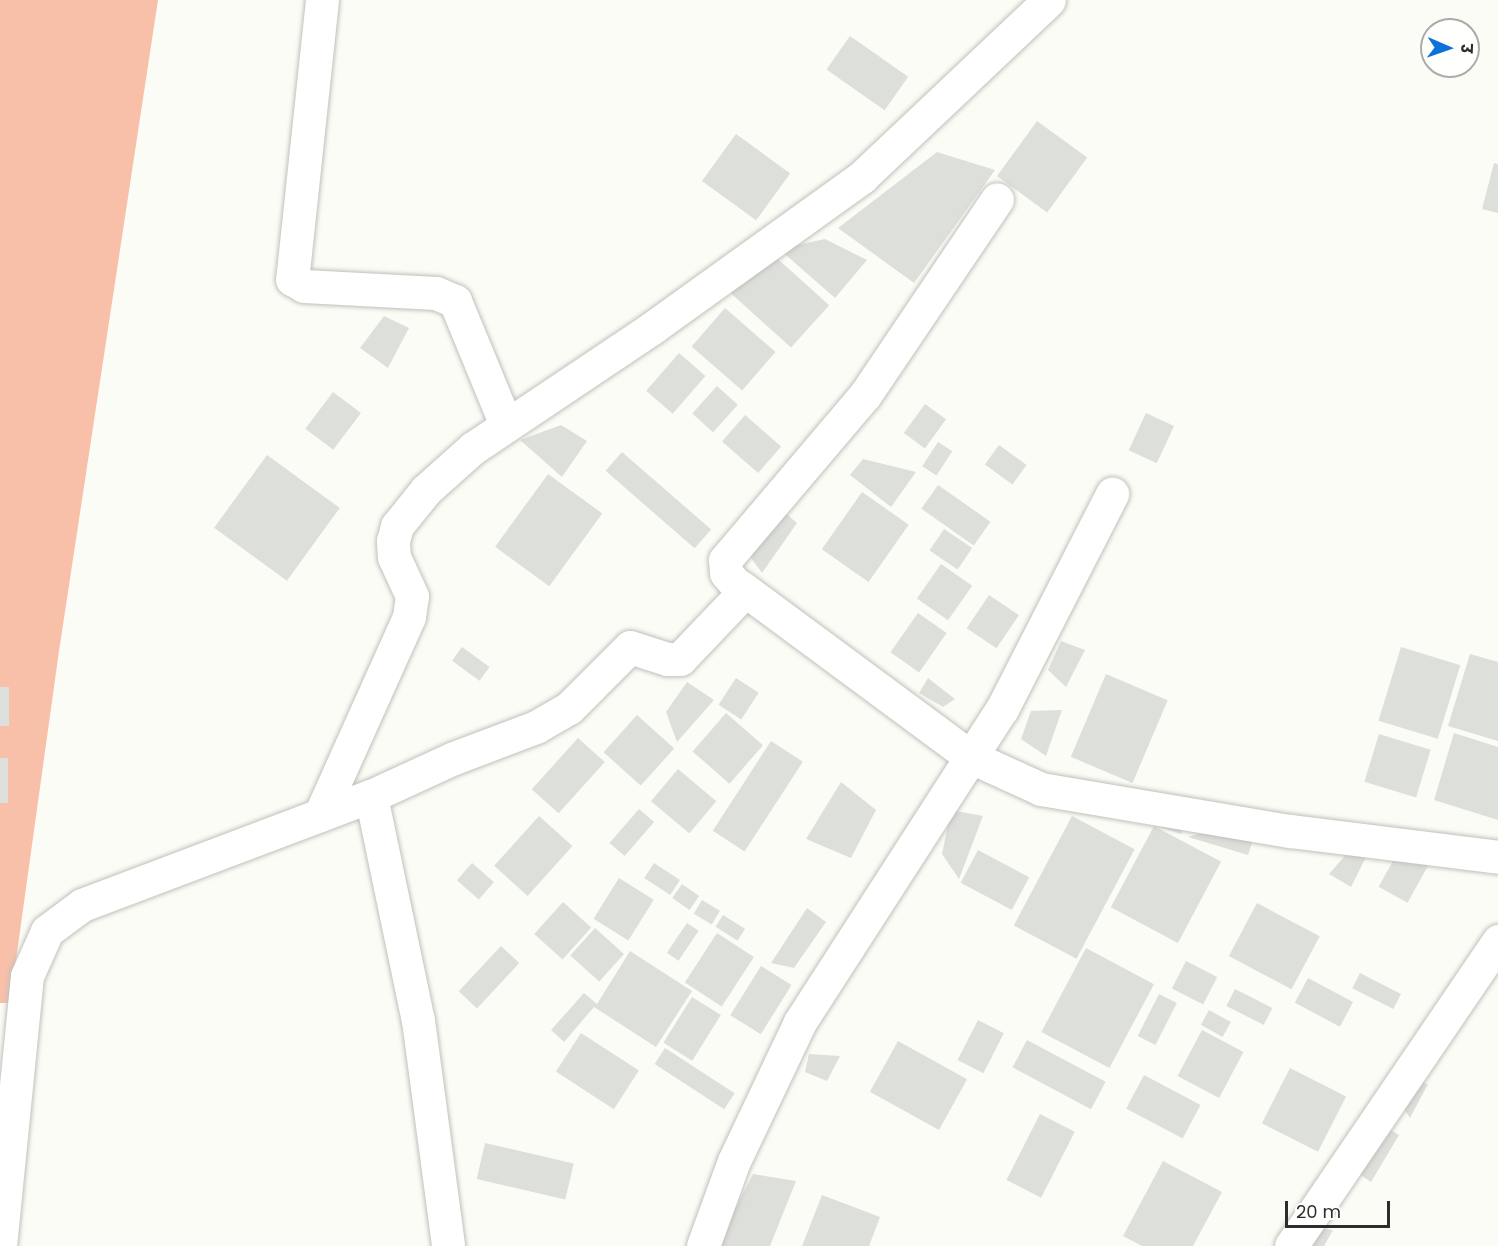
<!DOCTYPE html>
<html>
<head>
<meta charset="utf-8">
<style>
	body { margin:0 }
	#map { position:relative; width:1498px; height:1246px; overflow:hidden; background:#fcfcf6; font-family:Poppins,"Noto Sans Devanagari",sans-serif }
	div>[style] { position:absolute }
	.green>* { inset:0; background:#f8bfa9 }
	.building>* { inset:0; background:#dcdfda; transform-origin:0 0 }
	.roads { filter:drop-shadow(0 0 2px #c1c0bb) drop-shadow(0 0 2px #c1c0bb) }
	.minor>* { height:33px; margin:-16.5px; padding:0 16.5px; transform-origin:16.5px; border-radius:16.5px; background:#fff }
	span { translate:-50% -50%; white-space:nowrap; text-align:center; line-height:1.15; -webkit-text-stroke:5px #fffffe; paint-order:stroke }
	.north { position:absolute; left:1420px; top:18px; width:60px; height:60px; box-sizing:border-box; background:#fffffe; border:2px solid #ababaa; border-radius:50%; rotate:92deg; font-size:16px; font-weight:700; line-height:24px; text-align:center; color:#2e2d2b }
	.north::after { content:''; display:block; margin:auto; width:21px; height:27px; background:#0d71da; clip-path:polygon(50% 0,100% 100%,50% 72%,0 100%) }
	.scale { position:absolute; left:1285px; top:1201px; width:105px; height:27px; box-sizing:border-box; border:3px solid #2e2d2b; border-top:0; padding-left:8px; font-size:18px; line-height:21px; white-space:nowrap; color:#2e2d2b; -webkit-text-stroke:4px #fffffe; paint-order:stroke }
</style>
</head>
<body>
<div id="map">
	<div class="green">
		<i style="clip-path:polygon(0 0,158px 0,59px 651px,10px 1003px,0 1003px)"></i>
	</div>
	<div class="building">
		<i style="left:850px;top:36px;width:71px;height:41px;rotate:35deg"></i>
		<i style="left:1037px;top:121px;width:62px;height:68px;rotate:36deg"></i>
		<i style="left:736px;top:134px;width:67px;height:58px;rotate:36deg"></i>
		<i style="clip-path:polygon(937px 152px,995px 170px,914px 283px,838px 228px)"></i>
		<i style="clip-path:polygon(1494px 163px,1498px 164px,1498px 213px,1482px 209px)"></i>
		<i style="clip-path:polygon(825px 239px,867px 260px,835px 298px,779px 249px)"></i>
		<i style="left:769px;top:251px;width:81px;height:57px;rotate:42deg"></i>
		<i style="left:725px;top:308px;width:67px;height:51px;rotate:41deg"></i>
		<i style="clip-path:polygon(384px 316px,409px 328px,388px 368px,360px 348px)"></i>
		<i style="left:679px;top:353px;width:35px;height:50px;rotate:41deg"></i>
		<i style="left:717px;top:386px;width:28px;height:37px;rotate:42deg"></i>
		<i style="left:333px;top:392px;width:35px;height:46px;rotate:37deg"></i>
		<i style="left:925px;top:404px;width:26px;height:36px;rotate:36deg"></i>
		<i style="left:1146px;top:413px;width:31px;height:41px;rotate:25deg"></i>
		<i style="left:745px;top:415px;width:48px;height:35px;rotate:41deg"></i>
		<i style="clip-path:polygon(561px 425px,587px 441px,562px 477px,520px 440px)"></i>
		<i style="left:938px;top:442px;width:17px;height:29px;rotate:33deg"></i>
		<i style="left:999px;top:445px;width:34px;height:24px;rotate:36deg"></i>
		<i style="left:622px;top:452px;width:118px;height:25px;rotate:41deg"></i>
		<i style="left:267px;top:455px;width:90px;height:90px;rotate:36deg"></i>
		<i style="clip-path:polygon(863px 459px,916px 472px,891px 507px,850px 475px)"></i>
		<i style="left:548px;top:474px;width:67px;height:90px;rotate:36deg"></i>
		<i style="left:938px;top:485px;width:64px;height:29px;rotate:35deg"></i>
		<i style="left:862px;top:492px;width:57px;height:70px;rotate:35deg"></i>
		<i style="clip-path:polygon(783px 511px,797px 523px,762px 573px,749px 555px)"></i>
		<i style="left:944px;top:529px;width:34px;height:26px;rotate:34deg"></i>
		<i style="left:941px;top:564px;width:38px;height:42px;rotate:35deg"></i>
		<i style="left:989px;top:595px;width:36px;height:40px;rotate:34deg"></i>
		<i style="left:918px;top:613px;width:35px;height:48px;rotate:35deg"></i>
		<i style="clip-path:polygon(1061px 641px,1085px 650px,1066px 687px,1048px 670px)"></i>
		<i style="left:462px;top:647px;width:34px;height:17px;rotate:36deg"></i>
		<i style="left:1401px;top:647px;width:62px;height:77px;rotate:17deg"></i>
		<i style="clip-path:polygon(1470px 654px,1498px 662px,1498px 741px,1448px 726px)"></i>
		<i style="left:1106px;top:674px;width:67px;height:90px;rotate:23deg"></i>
		<i style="left:736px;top:678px;width:27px;height:32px;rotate:33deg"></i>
		<i style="clip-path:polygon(928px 678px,955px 699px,943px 707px,919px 693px)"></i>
		<i style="clip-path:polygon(687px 682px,714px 700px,677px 742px,666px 712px)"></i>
		<i style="left:0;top:687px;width:9px;height:39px"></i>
		<i style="clip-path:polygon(1062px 710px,1046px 756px,1021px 739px,1031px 711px)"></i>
		<i style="left:726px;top:713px;width:49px;height:51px;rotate:41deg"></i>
		<i style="left:637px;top:715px;width:50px;height:50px;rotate:42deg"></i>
		<i style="clip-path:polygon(1454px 733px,1498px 747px,1498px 820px,1434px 800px)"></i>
		<i style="left:1379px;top:734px;width:54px;height:50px;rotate:17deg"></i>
		<i style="left:578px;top:738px;width:36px;height:69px;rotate:42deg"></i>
		<i style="left:771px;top:741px;width:38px;height:107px;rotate:33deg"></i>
		<i style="left:0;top:758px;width:8px;height:45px"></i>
		<i style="left:678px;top:769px;width:50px;height:42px;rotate:40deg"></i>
		<i style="clip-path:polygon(841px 782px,876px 810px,851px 858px,806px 839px)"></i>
		<i style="left:639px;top:809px;width:20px;height:45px;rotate:41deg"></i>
		<i style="clip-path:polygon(951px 810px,983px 816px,959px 879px,942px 854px)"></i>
		<i style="left:539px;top:816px;width:45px;height:67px;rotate:42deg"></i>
		<i style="left:1072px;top:816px;width:71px;height:124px;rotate:28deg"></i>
		<i style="clip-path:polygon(1148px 823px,1183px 825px,1181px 834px)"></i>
		<i style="left:1154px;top:826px;width:76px;height:92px;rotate:28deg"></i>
		<i style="clip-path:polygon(1215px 829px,1253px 840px,1248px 855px,1188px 837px)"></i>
		<i style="left:978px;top:850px;width:58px;height:37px;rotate:28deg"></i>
		<i style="clip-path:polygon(1350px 850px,1367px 855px,1351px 887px,1329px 874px)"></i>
		<i style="left:1399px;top:850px;width:33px;height:42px;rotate:29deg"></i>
		<i style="left:472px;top:863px;width:29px;height:23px;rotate:41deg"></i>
		<i style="left:654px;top:863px;width:31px;height:18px;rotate:33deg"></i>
		<i style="left:619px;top:878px;width:41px;height:48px;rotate:32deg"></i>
		<i style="left:682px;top:884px;width:21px;height:17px;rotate:35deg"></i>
		<i style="left:702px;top:900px;width:21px;height:16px;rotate:31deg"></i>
		<i style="left:563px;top:902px;width:38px;height:43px;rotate:42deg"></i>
		<i style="left:1257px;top:903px;width:71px;height:60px;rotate:28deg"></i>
		<i style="clip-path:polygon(807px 908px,826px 922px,794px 968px,771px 963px)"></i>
		<i style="left:723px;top:915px;width:26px;height:14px;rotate:32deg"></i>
		<i style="left:687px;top:923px;width:14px;height:36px;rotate:34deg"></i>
		<i style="left:595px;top:928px;width:39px;height:37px;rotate:42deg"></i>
		<i style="left:717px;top:933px;width:44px;height:59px;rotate:33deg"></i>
		<i style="left:501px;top:946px;width:25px;height:62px;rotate:43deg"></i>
		<i style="left:1086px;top:948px;width:77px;height:95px;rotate:28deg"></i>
		<i style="clip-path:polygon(630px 951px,692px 991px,656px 1047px,594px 1007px,564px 1042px,551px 1030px,584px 993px,597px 1004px)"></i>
		<i style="left:1186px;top:961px;width:35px;height:31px;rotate:27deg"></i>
		<i style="left:761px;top:966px;width:36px;height:58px;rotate:32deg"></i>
		<i style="left:1360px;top:973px;width:46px;height:17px;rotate:27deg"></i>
		<i style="left:1308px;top:978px;width:51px;height:28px;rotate:28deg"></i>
		<i style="left:1235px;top:989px;width:42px;height:19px;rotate:27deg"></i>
		<i style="left:1159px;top:994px;width:20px;height:47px;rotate:27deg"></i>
		<i style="left:692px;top:997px;width:34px;height:54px;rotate:32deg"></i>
		<i style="left:1209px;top:1010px;width:25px;height:17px;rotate:29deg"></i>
		<i style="left:978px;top:1020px;width:29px;height:45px;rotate:27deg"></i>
		<i style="left:1202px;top:1030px;width:47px;height:52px;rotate:28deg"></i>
		<i style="left:581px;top:1033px;width:69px;height:46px;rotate:33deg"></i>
		<i style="left:1027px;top:1040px;width:89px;height:31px;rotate:28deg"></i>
		<i style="left:898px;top:1041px;width:79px;height:58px;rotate:29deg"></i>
		<i style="left:665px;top:1048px;width:83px;height:19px;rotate:33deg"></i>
		<i style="clip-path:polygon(809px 1054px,840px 1056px,827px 1081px,805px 1072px)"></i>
		<i style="left:1290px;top:1068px;width:63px;height:62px;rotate:27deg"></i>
		<i style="left:1144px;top:1075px;width:64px;height:38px;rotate:28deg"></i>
		<i style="clip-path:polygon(1408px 1080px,1428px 1084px,1410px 1118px,1399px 1102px)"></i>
		<i style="left:1040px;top:1114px;width:39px;height:74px;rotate:27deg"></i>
		<i style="clip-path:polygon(1382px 1125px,1399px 1135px,1371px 1182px,1352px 1169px)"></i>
		<i style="left:485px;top:1143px;width:91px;height:37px;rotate:13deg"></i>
		<i style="clip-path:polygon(1163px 1161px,1222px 1192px,1193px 1246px,1142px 1246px,1123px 1236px)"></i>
		<i style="clip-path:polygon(753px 1174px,796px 1181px,770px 1246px,719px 1246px,717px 1244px)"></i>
		<i style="clip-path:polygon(822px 1195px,880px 1217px,869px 1246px,802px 1246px)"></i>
		<i style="clip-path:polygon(1315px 1228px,1333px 1230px,1324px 1246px,1303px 1246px)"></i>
	</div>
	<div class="roads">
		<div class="minor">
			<i style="left:322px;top:0;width:281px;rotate:96.1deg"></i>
			<i style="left:292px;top:279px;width:14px;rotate:30deg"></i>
			<i style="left:304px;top:286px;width:132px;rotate:3deg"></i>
			<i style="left:436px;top:293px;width:21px;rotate:23deg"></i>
			<i style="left:455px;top:301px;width:134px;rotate:67.6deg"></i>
			<i style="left:741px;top:587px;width:284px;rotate:36.5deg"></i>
			<i style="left:969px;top:756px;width:79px;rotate:24.6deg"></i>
			<i style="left:1041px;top:789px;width:253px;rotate:9.6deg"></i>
			<i style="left:1290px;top:831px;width:210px;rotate:7.1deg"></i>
			<i style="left:371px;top:796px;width:229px;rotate:78.2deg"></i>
			<i style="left:418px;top:1020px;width:228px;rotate:82.4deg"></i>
			<i style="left:320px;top:815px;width:217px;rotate:-65.8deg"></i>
			<i style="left:409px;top:617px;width:21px;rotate:-82deg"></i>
			<i style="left:412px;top:596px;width:43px;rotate:-114.8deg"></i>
			<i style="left:394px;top:557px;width:16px;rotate:-94deg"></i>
			<i style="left:393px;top:541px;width:16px;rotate:-75deg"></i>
			<i style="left:397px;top:526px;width:46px;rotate:-51.1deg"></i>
			<i style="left:426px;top:490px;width:63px;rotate:-41.8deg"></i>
			<i style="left:473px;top:448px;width:216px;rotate:-33.8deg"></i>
			<i style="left:652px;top:328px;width:259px;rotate:-35.7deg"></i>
			<i style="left:862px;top:177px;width:257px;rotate:-43.4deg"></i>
			<i style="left:0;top:1246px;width:271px;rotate:-84.3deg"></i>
			<i style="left:27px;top:976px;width:49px;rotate:-66deg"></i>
			<i style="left:47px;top:931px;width:44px;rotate:-36.6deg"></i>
			<i style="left:82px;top:905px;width:309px;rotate:-20.7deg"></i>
			<i style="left:371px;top:796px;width:91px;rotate:-24.6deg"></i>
			<i style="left:454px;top:758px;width:88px;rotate:-20.7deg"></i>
			<i style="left:536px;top:727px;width:38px;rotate:-30deg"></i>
			<i style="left:569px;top:708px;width:86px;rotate:-45deg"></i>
			<i style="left:630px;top:647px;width:39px;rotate:18deg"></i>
			<i style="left:667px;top:659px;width:13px"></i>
			<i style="left:680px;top:659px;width:91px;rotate:-46.3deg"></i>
			<i style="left:743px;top:593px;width:26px;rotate:-130deg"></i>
			<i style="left:726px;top:573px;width:13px;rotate:-94deg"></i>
			<i style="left:725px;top:560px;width:216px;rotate:-49.7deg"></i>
			<i style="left:865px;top:395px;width:236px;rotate:-56deg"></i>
			<i style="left:703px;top:1246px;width:90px;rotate:-70deg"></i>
			<i style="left:734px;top:1161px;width:154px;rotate:-64.6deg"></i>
			<i style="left:800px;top:1022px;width:373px;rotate:-57.2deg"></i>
			<i style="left:1002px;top:709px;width:242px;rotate:-62.9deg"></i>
			<i style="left:1291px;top:1246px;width:369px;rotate:-55.8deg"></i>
		</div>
	</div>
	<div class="north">उ</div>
	<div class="scale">20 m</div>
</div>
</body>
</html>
